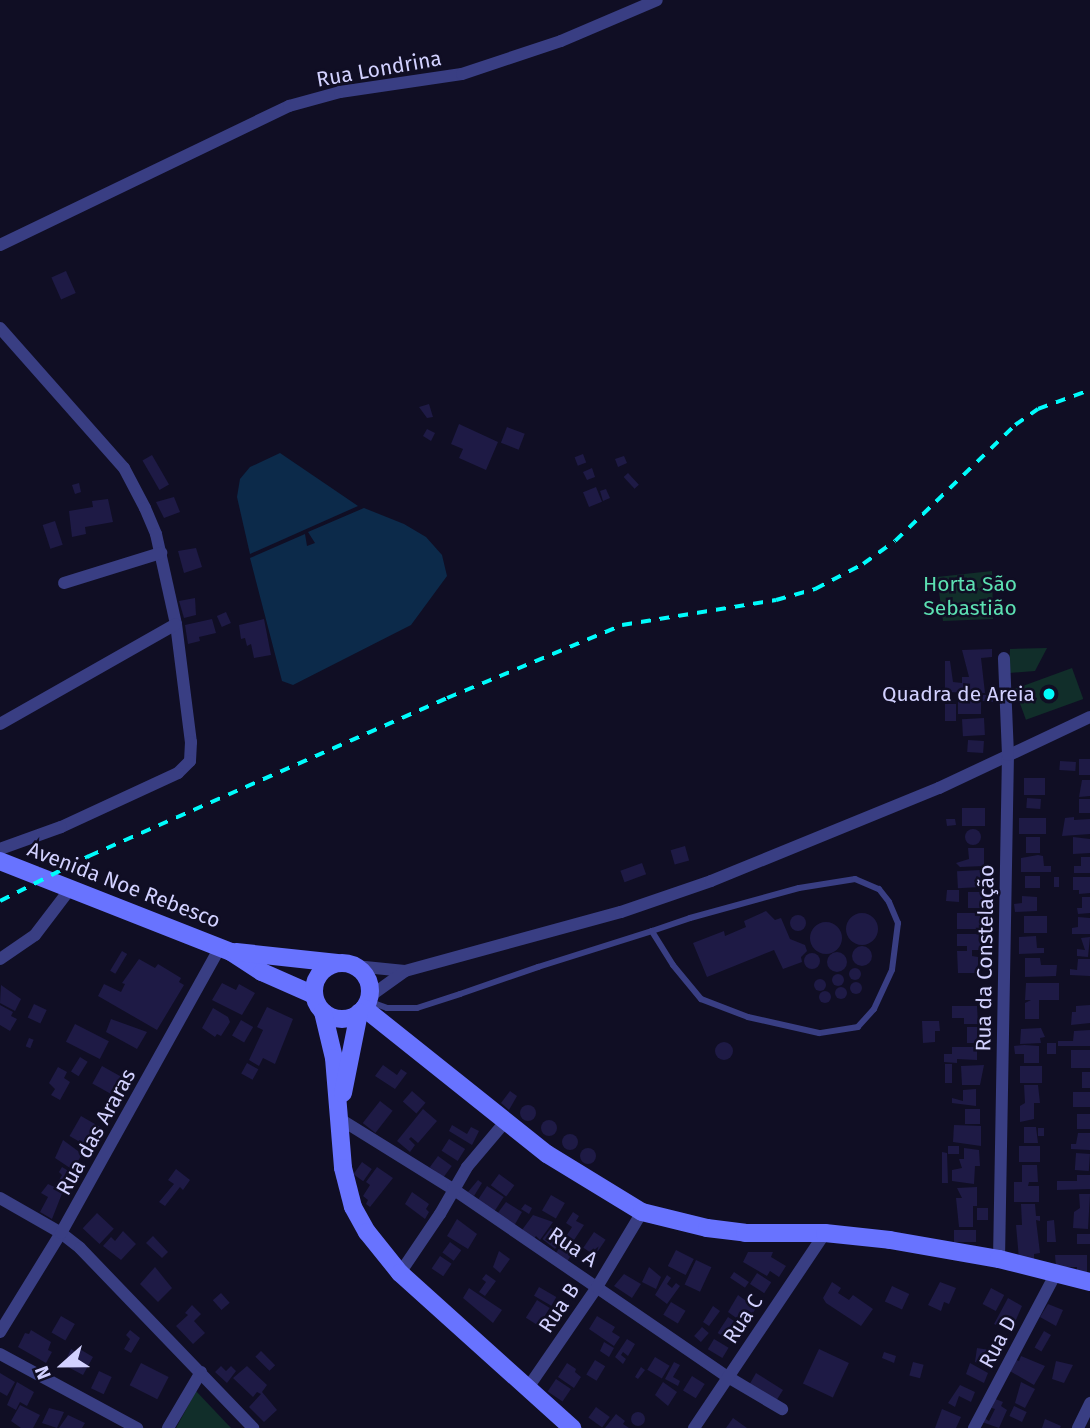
<!DOCTYPE html>
<html>
<head>
<meta charset="utf-8">
<style>
	body { margin:0 }
	#map { position:relative; width:1090px; height:1428px; overflow:hidden; background:#100e24; font-family:"Fira Sans",sans-serif }
	div>[style] { position:absolute }
	.green>* { inset:0; background:#112e2a; transform-origin:0 0 }
	.water>* { inset:0; background:#0c2a4a }
	.building>* { inset:0; background:#1e1a45; transform-origin:0 0 }
	.round { border-radius:50% }
	.lane>* { height:6px; margin:-3px; padding:0 3px; transform-origin:3px; border-radius:3px; background:#393e83 }
	.street>* { height:12px; margin:-6px; padding:0 6px; transform-origin:6px; border-radius:6px; background:#393e83 }
	.secondary>* { height:18px; margin:-9px; padding:0 9px; transform-origin:9px; border-radius:9px; background:#6873ff }
	.secondary>.ring { margin:-9px; padding:0; box-sizing:content-box; background:none; border:18px solid #6873ff; border-radius:50% }
	.rail>* { height:3.5px; margin-top:-1.75px; transform-origin:0; background:repeating-linear-gradient(90deg,#00fcfc 0 10px,transparent 0 19px) }
	.dots>* { width:19px; height:19px; translate:-50% -50%; box-sizing:border-box; border:4px solid #100e24; border-radius:50% }
	span { translate:-50% -50%; white-space:nowrap; text-align:center; line-height:1.15; -webkit-text-stroke:5px #100e24; paint-order:stroke }
	.street-label { font-size:21px; color:#d2d1ff }
	.park-label { font-size:21px; color:#5ce0b2 }
	.poi-label { font-size:21px; color:#d2d1ff }
	.right { translate:-100% -50%; text-align:right }
	.north { position:absolute; left:28px; top:1330px; width:70px; height:70px; -webkit-text-stroke:5px #100e24; paint-order:stroke; rotate:249deg; font-size:19px; font-weight:700; line-height:28px; text-align:center; color:#d2d1ff }
	.north::after { content:''; display:block; margin:auto; width:24px; height:32px; background:#d2d1ff; clip-path:polygon(50% 0,100% 100%,50% 72%,0 100%) }
</style>
</head>
<body>
<div id="map">
	<div class="green">
		<i style="clip-path:polygon(992px 571px,993px 619px,943px 621px,937px 577px)"></i>
		<i style="clip-path:polygon(1047px 648px,1035px 671px,1009px 673px,1010px 649px)"></i>
		<i style="left:1072px;top:668px;width:33px;height:61px;rotate:70deg"></i>
		<i style="clip-path:polygon(196px 1391px,231px 1428px,176px 1428px)"></i>
	</div>
	<div class="water">
		<i style="clip-path:polygon(280px 453px,358px 506px,250px 554px,237px 497px,240px 479px,250px 467px)"></i>
		<i style="clip-path:polygon(364px 508px,404px 524px,426px 537px,442px 555px,447px 576px,411px 625px,293px 685px,282px 681px,250px 558px,305px 534px,307px 546px,315px 543px,308px 532px)"></i>
	</div>
	<div class="building">
		<i style="left:66px;top:271px;width:24px;height:16px;rotate:66deg"></i>
		<i style="clip-path:polygon(429px 404px,433px 417px,427px 418px,419px 407px)"></i>
		<i style="clip-path:polygon(459px 424px,498px 442px,486px 470px,459px 458px,463px 449px,451px 444px)"></i>
		<i style="left:507px;top:427px;width:19px;height:17px;rotate:21deg"></i>
		<i style="clip-path:polygon(427px 429px,435px 433px,431px 441px,423px 436px)"></i>
		<i style="left:583px;top:454px;width:9px;height:9px;rotate:69deg"></i>
		<i style="left:152px;top:455px;width:34px;height:11px;rotate:60deg"></i>
		<i style="clip-path:polygon(624px 456px,627px 463px,618px 467px,615px 459px)"></i>
		<i style="clip-path:polygon(592px 468px,595px 477px,587px 480px,583px 472px)"></i>
		<i style="left:628px;top:473px;width:16px;height:6px;rotate:47deg"></i>
		<i style="clip-path:polygon(79px 483px,81px 492px,75px 494px,72px 485px)"></i>
		<i style="left:596px;top:487px;width:16px;height:14px;rotate:68deg"></i>
		<i style="clip-path:polygon(606px 489px,610px 498px,603px 501px,600px 491px)"></i>
		<i style="clip-path:polygon(174px 497px,180px 512px,164px 518px,156px 502px)"></i>
		<i style="clip-path:polygon(108px 499px,113px 522px,85px 527px,86px 534px,72px 537px,69px 511px,93px 507px,92px 501px)"></i>
		<i style="left:55px;top:521px;width:25px;height:13px;rotate:72deg"></i>
		<i style="clip-path:polygon(196px 548px,202px 567px,184px 573px,178px 551px)"></i>
		<i style="clip-path:polygon(195px 598px,196px 615px,184px 618px,179px 601px)"></i>
		<i style="left:226px;top:612px;width:12px;height:10px;rotate:66deg"></i>
		<i style="clip-path:polygon(212px 619px,216px 633px,199px 637px,200px 641px,188px 644px,185px 625px)"></i>
		<i style="clip-path:polygon(264px 619px,271px 655px,254px 658px,251px 644px,247px 646px,245px 638px,241px 639px,239px 625px)"></i>
		<i style="clip-path:polygon(992px 649px,992px 657px,981px 658px,985px 693px,945px 692px,945px 661px,950px 661px,953px 682px,962px 683px,962px 677px,969px 677px,962px 650px)"></i>
		<i style="clip-path:polygon(983px 695px,993px 695px,993px 702px,982px 701px)"></i>
		<i style="left:981px;top:697px;width:17px;height:23px;rotate:90deg"></i>
		<i style="left:945px;top:704px;width:11px;height:17px"></i>
		<i style="left:984px;top:718px;width:17px;height:22px;rotate:87deg"></i>
		<i style="left:968px;top:740px;width:16px;height:12px;rotate:4deg"></i>
		<i style="left:1079px;top:759px;width:11px;height:16px"></i>
		<i style="left:1060px;top:761px;width:16px;height:9px;rotate:4deg"></i>
		<i style="left:1024px;top:778px;width:21px;height:17px"></i>
		<i style="clip-path:polygon(1082px 780px,1090px 780px,1090px 796px,1079px 797px)"></i>
		<i style="left:1027px;top:798px;width:14px;height:10px;rotate:4deg"></i>
		<i style="left:1079px;top:799px;width:11px;height:14px"></i>
		<i style="left:985px;top:808px;width:18px;height:23px;rotate:90deg"></i>
		<i style="clip-path:polygon(1074px 817px,1074px 820px,1090px 819px,1090px 834px,1062px 836px,1065px 818px)"></i>
		<i style="left:1019px;top:818px;width:27px;height:16px"></i>
		<i style="clip-path:polygon(946px 819px,955px 819px,956px 825px,947px 826px)"></i>
		<i class="round" style="left:965px;top:829px;width:16px;height:16px"></i>
		<i style="left:1026px;top:837px;width:14px;height:16px"></i>
		<i style="clip-path:polygon(1073px 837px,1090px 839px,1090px 853px,1073px 854px)"></i>
		<i style="left:685px;top:846px;width:15px;height:15px;rotate:74deg"></i>
		<i style="clip-path:polygon(968px 848px,984px 848px,984px 866px,960px 867px,956px 863px,969px 859px)"></i>
		<i style="clip-path:polygon(1038px 855px,1043px 856px,1044px 866px,1051px 866px,1051px 872px,1021px 872px,1021px 858px)"></i>
		<i style="clip-path:polygon(1081px 857px,1090px 857px,1090px 873px,1074px 873px,1074px 866px,1081px 866px)"></i>
		<i style="left:642px;top:863px;width:12px;height:23px;rotate:70deg"></i>
		<i style="left:980px;top:870px;width:17px;height:23px;rotate:87deg"></i>
		<i style="left:1025px;top:876px;width:15px;height:12px"></i>
		<i style="left:1054px;top:877px;width:5px;height:10px"></i>
		<i style="clip-path:polygon(1073px 877px,1090px 877px,1090px 893px,1079px 894px,1079px 890px,1073px 890px)"></i>
		<i style="clip-path:polygon(947px 890px,959px 890px,959px 902px,946px 901px)"></i>
		<i style="clip-path:polygon(968px 892px,985px 892px,982px 908px,968px 908px)"></i>
		<i style="clip-path:polygon(1022px 896px,1037px 897px,1037px 911px,1015px 912px,1014px 904px,1022px 903px)"></i>
		<i style="clip-path:polygon(1082px 897px,1090px 897px,1090px 913px,1078px 914px,1077px 908px,1082px 908px)"></i>
		<i style="clip-path:polygon(766px 911px,775px 920px,781px 918px,790px 939px,805px 945px,807px 951px,801px 957px,802px 962px,783px 969px,774px 950px,707px 977px,693px 943px,724px 931px,725px 936px,746px 927px,744px 921px)"></i>
		<i class="round" style="left:846px;top:913px;width:32px;height:32px"></i>
		<i style="left:980px;top:913px;width:16px;height:23px;rotate:90deg"></i>
		<i class="round" style="left:790px;top:915px;width:16px;height:16px"></i>
		<i style="left:1024px;top:916px;width:23px;height:17px"></i>
		<i style="clip-path:polygon(1078px 917px,1090px 918px,1090px 934px,1072px 934px,1072px 928px,1078px 927px)"></i>
		<i class="round" style="left:810px;top:922px;width:32px;height:32px"></i>
		<i style="clip-path:polygon(957px 934px,982px 934px,983px 950px,972px 950px,972px 956px,978px 957px,978px 973px,958px 973px,957px 951px,967px 951px,967px 946px,957px 946px)"></i>
		<i style="clip-path:polygon(1036px 936px,1037px 948px,1044px 948px,1044px 953px,1019px 954px,1019px 937px)"></i>
		<i style="clip-path:polygon(1090px 937px,1088px 957px,1077px 956px,1077px 949px,1085px 950px,1081px 938px)"></i>
		<i class="round" style="left:852px;top:946px;width:20px;height:20px"></i>
		<i style="left:122px;top:951px;width:6px;height:23px;rotate:31deg"></i>
		<i class="round" style="left:827px;top:952px;width:20px;height:20px"></i>
		<i class="round" style="left:804px;top:953px;width:16px;height:16px"></i>
		<i style="clip-path:polygon(1025px 958px,1040px 958px,1041px 965px,1057px 965px,1056px 976px,1025px 977px)"></i>
		<i style="clip-path:polygon(139px 959px,155px 968px,158px 964px,181px 978px,179px 982px,184px 985px,157px 1030px,98px 996px,104px 984px,121px 992px,125px 984px,122px 983px)"></i>
		<i style="clip-path:polygon(1078px 959px,1090px 959px,1090px 976px,1070px 975px,1070px 969px,1077px 970px)"></i>
		<i class="round" style="left:849px;top:968px;width:12px;height:12px"></i>
		<i class="round" style="left:832px;top:974px;width:12px;height:12px"></i>
		<i class="round" style="left:814px;top:979px;width:12px;height:12px"></i>
		<i class="round" style="left:850px;top:982px;width:12px;height:12px"></i>
		<i style="clip-path:polygon(222px 983px,236px 990px,239px 984px,255px 993px,242px 1015px,212px 1000px)"></i>
		<i style="clip-path:polygon(1026px 983px,1059px 983px,1059px 1000px,1039px 1000px,1039px 1019px,1025px 1019px,1025px 1003px,1031px 1000px,1025px 1000px)"></i>
		<i style="clip-path:polygon(1px 985px,21px 999px,15px 1011px,0 1003px)"></i>
		<i class="round" style="left:835px;top:987px;width:12px;height:12px"></i>
		<i class="round" style="left:819px;top:991px;width:12px;height:12px"></i>
		<i style="left:34px;top:1004px;width:14px;height:15px;rotate:25deg"></i>
		<i style="clip-path:polygon(0 1005px,13px 1012px,11px 1016px,17px 1019px,10px 1031px,0 1025px)"></i>
		<i style="clip-path:polygon(1090px 1005px,1090px 1023px,1071px 1025px,1072px 1012px,1076px 1012px,1076px 1006px)"></i>
		<i style="clip-path:polygon(952px 1006px,977px 1006px,978px 1024px,964px 1024px,964px 1018px,952px 1018px)"></i>
		<i style="clip-path:polygon(267px 1007px,293px 1019px,275px 1064px,263px 1058px,259px 1066px,249px 1060px,263px 1030px,257px 1027px)"></i>
		<i style="clip-path:polygon(213px 1008px,228px 1017px,230px 1022px,221px 1036px,217px 1034px,215px 1037px,202px 1028px)"></i>
		<i style="clip-path:polygon(111px 1019px,147px 1032px,137px 1049px,106px 1032px)"></i>
		<i style="left:241px;top:1020px;width:14px;height:18px;rotate:30deg"></i>
		<i style="clip-path:polygon(922px 1021px,939px 1021px,940px 1031px,935px 1031px,935px 1042px,923px 1043px)"></i>
		<i style="left:75px;top:1024px;width:38px;height:20px;rotate:27deg"></i>
		<i style="left:967px;top:1027px;width:16px;height:16px"></i>
		<i style="clip-path:polygon(1041px 1028px,1045px 1037px,1040px 1038px,1041px 1043px,1020px 1044px,1021px 1029px)"></i>
		<i style="clip-path:polygon(1090px 1030px,1090px 1046px,1058px 1046px,1058px 1041px,1073px 1041px,1074px 1031px)"></i>
		<i style="left:29px;top:1038px;width:5px;height:9px;rotate:22deg"></i>
		<i class="round" style="left:715px;top:1042px;width:18px;height:18px"></i>
		<i style="left:1047px;top:1043px;width:9px;height:11px"></i>
		<i style="clip-path:polygon(1024px 1045px,1039px 1046px,1039px 1063px,1024px 1063px,1024px 1054px,1015px 1054px,1014px 1046px)"></i>
		<i style="clip-path:polygon(952px 1047px,977px 1047px,977px 1060px,957px 1059px,957px 1063px,944px 1062px,944px 1054px,952px 1054px)"></i>
		<i style="left:1071px;top:1050px;width:19px;height:18px"></i>
		<i style="left:80px;top:1057px;width:9px;height:17px;rotate:32deg"></i>
		<i style="left:247px;top:1063px;width:13px;height:12px;rotate:29deg"></i>
		<i style="left:945px;top:1064px;width:7px;height:19px"></i>
		<i style="clip-path:polygon(383px 1065px,397px 1075px,401px 1069px,407px 1073px,395px 1089px,375px 1076px)"></i>
		<i style="clip-path:polygon(984px 1065px,980px 1085px,962px 1085px,961px 1066px)"></i>
		<i style="left:102px;top:1066px;width:21px;height:20px;rotate:29deg"></i>
		<i style="left:1020px;top:1066px;width:22px;height:17px"></i>
		<i style="clip-path:polygon(58px 1067px,67px 1072px,64px 1078px,70px 1082px,60px 1100px,51px 1095px,55px 1089px,49px 1083px)"></i>
		<i style="left:1082px;top:1072px;width:8px;height:16px"></i>
		<i style="clip-path:polygon(1024px 1085px,1038px 1085px,1040px 1103px,1034px 1103px,1034px 1119px,1020px 1122px,1020px 1106px,1025px 1103px)"></i>
		<i style="clip-path:polygon(976px 1089px,976px 1106px,952px 1103px,952px 1098px,963px 1101px,963px 1090px)"></i>
		<i style="left:412px;top:1091px;width:18px;height:14px;rotate:41deg"></i>
		<i style="clip-path:polygon(510px 1091px,517px 1096px,509px 1110px,501px 1103px)"></i>
		<i style="left:1073px;top:1092px;width:17px;height:15px"></i>
		<i style="left:380px;top:1101px;width:16px;height:28px;rotate:38deg"></i>
		<i class="round" style="left:520px;top:1105px;width:16px;height:16px"></i>
		<i style="clip-path:polygon(423px 1109px,437px 1121px,418px 1143px,411px 1137px,409px 1139px,415px 1145px,410px 1152px,397px 1141px)"></i>
		<i style="left:965px;top:1109px;width:15px;height:15px"></i>
		<i style="left:1077px;top:1114px;width:13px;height:15px"></i>
		<i style="left:81px;top:1116px;width:22px;height:23px;rotate:30deg"></i>
		<i class="round" style="left:541px;top:1120px;width:16px;height:16px"></i>
		<i style="clip-path:polygon(452px 1125px,467px 1134px,471px 1127px,479px 1131px,472px 1145px,449px 1131px)"></i>
		<i style="clip-path:polygon(954px 1125px,981px 1126px,981px 1146px,953px 1142px)"></i>
		<i style="clip-path:polygon(1024px 1127px,1036px 1127px,1038px 1143px,1024px 1143px)"></i>
		<i style="left:1038px;top:1128px;width:6px;height:8px"></i>
		<i style="clip-path:polygon(1078px 1133px,1090px 1133px,1090px 1150px,1071px 1149px,1071px 1144px,1076px 1144px)"></i>
		<i class="round" style="left:562px;top:1134px;width:16px;height:16px"></i>
		<i style="left:449px;top:1139px;width:19px;height:14px;rotate:32deg"></i>
		<i style="clip-path:polygon(63px 1140px,82px 1154px,73px 1170px,55px 1158px)"></i>
		<i style="left:948px;top:1146px;width:11px;height:8px"></i>
		<i style="left:1019px;top:1146px;width:21px;height:16px"></i>
		<i style="clip-path:polygon(964px 1148px,979px 1150px,980px 1166px,975px 1166px,974px 1184px,952px 1181px,952px 1170px,962px 1168px,959px 1159px,964px 1159px)"></i>
		<i class="round" style="left:580px;top:1148px;width:16px;height:16px"></i>
		<i style="clip-path:polygon(942px 1152px,947px 1153px,948px 1183px,942px 1183px)"></i>
		<i style="left:1076px;top:1153px;width:14px;height:17px;rotate:4deg"></i>
		<i style="left:438px;top:1156px;width:17px;height:14px;rotate:36deg"></i>
		<i style="left:362px;top:1162px;width:12px;height:15px;rotate:35deg"></i>
		<i style="clip-path:polygon(1022px 1165px,1037px 1165px,1038px 1182px,1029px 1182px,1028px 1186px,1039px 1186px,1039px 1202px,1014px 1202px,1014px 1182px,1022px 1182px)"></i>
		<i style="clip-path:polygon(62px 1167px,75px 1175px,67px 1191px,56px 1186px,62px 1175px,59px 1172px)"></i>
		<i style="clip-path:polygon(377px 1167px,393px 1178px,370px 1207px,366px 1204px,368px 1200px,363px 1196px,370px 1185px,366px 1182px)"></i>
		<i style="clip-path:polygon(176px 1169px,190px 1180px,183px 1190px,180px 1187px,165px 1206px,159px 1202px,174px 1184px,168px 1180px)"></i>
		<i style="left:499px;top:1174px;width:19px;height:14px;rotate:36deg"></i>
		<i style="clip-path:polygon(1077px 1175px,1090px 1175px,1090px 1189px,1057px 1190px,1057px 1181px,1077px 1181px)"></i>
		<i style="clip-path:polygon(478px 1180px,482px 1183px,474px 1196px,468px 1192px)"></i>
		<i style="clip-path:polygon(48px 1184px,63px 1191px,52px 1219px,40px 1212px,48px 1197px,41px 1193px)"></i>
		<i style="left:487px;top:1186px;width:20px;height:18px;rotate:33deg"></i>
		<i style="clip-path:polygon(977px 1187px,977px 1206px,973px 1206px,973px 1227px,959px 1227px,956px 1198px,962px 1198px,957px 1188px)"></i>
		<i style="clip-path:polygon(412px 1192px,429px 1204px,426px 1209px,429px 1212px,425px 1219px,405px 1204px)"></i>
		<i style="clip-path:polygon(1079px 1194px,1090px 1194px,1088px 1229px,1073px 1228px,1074px 1212px,1080px 1208px)"></i>
		<i style="left:551px;top:1195px;width:16px;height:18px;rotate:30deg"></i>
		<i style="clip-path:polygon(506px 1202px,522px 1212px,514px 1226px,497px 1214px)"></i>
		<i style="clip-path:polygon(525px 1204px,532px 1208px,529px 1214px,521px 1209px)"></i>
		<i style="clip-path:polygon(1021px 1204px,1035px 1204px,1036px 1216px,1040px 1216px,1040px 1221px,1036px 1220px,1040px 1253px,1034px 1254px,1034px 1261px,1019px 1259px,1016px 1225px,1022px 1225px)"></i>
		<i style="left:977px;top:1208px;width:11px;height:12px"></i>
		<i style="clip-path:polygon(573px 1212px,579px 1216px,576px 1221px,584px 1225px,572px 1243px,565px 1238px,572px 1227px,566px 1223px)"></i>
		<i style="left:97px;top:1213px;width:23px;height:21px;rotate:43deg"></i>
		<i style="clip-path:polygon(533px 1215px,553px 1222px,540px 1240px,536px 1236px,534px 1239px,522px 1230px)"></i>
		<i style="clip-path:polygon(457px 1219px,477px 1234px,468px 1249px,447px 1236px)"></i>
		<i style="clip-path:polygon(1054px 1220px,1056px 1242px,1047px 1242px,1047px 1221px)"></i>
		<i style="left:551px;top:1228px;width:16px;height:14px;rotate:38deg"></i>
		<i style="left:954px;top:1230px;width:22px;height:12px"></i>
		<i style="clip-path:polygon(123px 1231px,136px 1244px,121px 1260px,103px 1246px,111px 1237px,115px 1241px)"></i>
		<i style="left:594px;top:1232px;width:14px;height:19px;rotate:34deg"></i>
		<i style="left:1077px;top:1234px;width:13px;height:10px"></i>
		<i style="clip-path:polygon(153px 1236px,168px 1252px,162px 1258px,146px 1243px)"></i>
		<i style="left:564px;top:1241px;width:14px;height:15px;rotate:34deg"></i>
		<i style="left:450px;top:1242px;width:14px;height:13px;rotate:36deg"></i>
		<i style="left:676px;top:1250px;width:20px;height:18px;rotate:27deg"></i>
		<i style="clip-path:polygon(499px 1251px,510px 1259px,500px 1273px,493px 1267px)"></i>
		<i style="clip-path:polygon(748px 1252px,773px 1252px,771px 1257px,786px 1266px,779px 1277px,770px 1271px,767px 1276px,743px 1262px)"></i>
		<i style="clip-path:polygon(1055px 1255px,1087px 1255px,1087px 1275px,1077px 1275px,1077px 1267px,1056px 1267px)"></i>
		<i style="left:440px;top:1256px;width:14px;height:15px;rotate:34deg"></i>
		<i style="left:696px;top:1260px;width:17px;height:27px;rotate:25deg"></i>
		<i style="clip-path:polygon(155px 1267px,172px 1288px,158px 1302px,140px 1284px)"></i>
		<i style="clip-path:polygon(649px 1267px,661px 1277px,656px 1289px,642px 1282px)"></i>
		<i style="left:734px;top:1272px;width:18px;height:7px;rotate:34deg"></i>
		<i style="left:757px;top:1273px;width:17px;height:13px;rotate:33deg"></i>
		<i style="clip-path:polygon(486px 1274px,496px 1281px,485px 1296px,479px 1292px,486px 1282px,482px 1279px)"></i>
		<i style="clip-path:polygon(624px 1274px,641px 1284px,632px 1298px,614px 1286px)"></i>
		<i style="clip-path:polygon(667px 1275px,671px 1278px,667px 1284px,672px 1288px,676px 1283px,680px 1286px,667px 1304px,655px 1295px)"></i>
		<i style="clip-path:polygon(832px 1282px,841px 1288px,838px 1293px,849px 1300px,853px 1295px,873px 1309px,861px 1326px,826px 1303px,823px 1298px)"></i>
		<i style="clip-path:polygon(940px 1282px,956px 1288px,949px 1304px,944px 1302px,941px 1311px,928px 1305px)"></i>
		<i style="left:892px;top:1286px;width:19px;height:17px;rotate:25deg"></i>
		<i style="left:539px;top:1287px;width:20px;height:10px;rotate:30deg"></i>
		<i style="clip-path:polygon(469px 1288px,502px 1310px,493px 1323px,463px 1298px)"></i>
		<i style="left:991px;top:1288px;width:15px;height:18px;rotate:28deg"></i>
		<i style="left:221px;top:1293px;width:13px;height:11px;rotate:48deg"></i>
		<i style="clip-path:polygon(738px 1295px,756px 1308px,746px 1325px,728px 1312px)"></i>
		<i style="clip-path:polygon(1008px 1298px,1022px 1306px,1015px 1322px,1008px 1319px,1003px 1328px,994px 1324px)"></i>
		<i style="left:537px;top:1300px;width:15px;height:21px;rotate:32deg"></i>
		<i style="left:671px;top:1302px;width:17px;height:15px;rotate:31deg"></i>
		<i style="clip-path:polygon(1048px 1304px,1063px 1310px,1056px 1326px,1040px 1317px)"></i>
		<i style="clip-path:polygon(192px 1305px,201px 1314px,194px 1321px,205px 1333px,193px 1344px,176px 1326px,188px 1315px,185px 1313px)"></i>
		<i style="clip-path:polygon(713px 1306px,720px 1311px,709px 1326px,703px 1322px)"></i>
		<i style="left:61px;top:1316px;width:16px;height:19px;rotate:30deg"></i>
		<i style="clip-path:polygon(597px 1316px,615px 1327px,612px 1332px,620px 1337px,614px 1346px,589px 1329px)"></i>
		<i style="left:728px;top:1317px;width:20px;height:19px;rotate:33deg"></i>
		<i style="left:702px;top:1327px;width:9px;height:12px;rotate:41deg"></i>
		<i style="clip-path:polygon(31px 1330px,51px 1342px,48px 1350px,52px 1352px,46px 1363px,18px 1347px,25px 1333px,29px 1334px)"></i>
		<i style="clip-path:polygon(130px 1330px,140px 1338px,131px 1353px,124px 1349px,130px 1339px,126px 1335px)"></i>
		<i style="left:1044px;top:1331px;width:8px;height:19px;rotate:30deg"></i>
		<i style="clip-path:polygon(627px 1339px,635px 1344px,628px 1356px,623px 1352px,621px 1355px,626px 1359px,623px 1364px,615px 1357px)"></i>
		<i style="left:714px;top:1339px;width:17px;height:12px;rotate:31deg"></i>
		<i style="clip-path:polygon(604px 1342px,614px 1348px,609px 1357px,600px 1351px)"></i>
		<i style="clip-path:polygon(78px 1348px,93px 1357px,83px 1375px,68px 1367px,70px 1362px,66px 1360px,71px 1349px,76px 1352px)"></i>
		<i style="clip-path:polygon(977px 1348px,996px 1351px,993px 1369px,975px 1362px)"></i>
		<i style="left:819px;top:1349px;width:33px;height:38px;rotate:25deg"></i>
		<i style="left:261px;top:1351px;width:20px;height:8px;rotate:45deg"></i>
		<i style="clip-path:polygon(884px 1352px,896px 1356px,894px 1363px,882px 1358px)"></i>
		<i style="clip-path:polygon(1021px 1356px,1045px 1366px,1034px 1385px,1008px 1370px,1013px 1359px,1019px 1361px)"></i>
		<i style="left:655px;top:1357px;width:17px;height:15px;rotate:31deg"></i>
		<i style="left:595px;top:1360px;width:12px;height:17px;rotate:31deg"></i>
		<i style="clip-path:polygon(1056px 1361px,1073px 1365px,1064px 1383px,1052px 1379px)"></i>
		<i style="clip-path:polygon(674px 1362px,680px 1365px,673px 1377px,680px 1381px,678px 1386px,665px 1379px)"></i>
		<i style="left:913px;top:1362px;width:11px;height:14px;rotate:15deg"></i>
		<i style="left:141px;top:1363px;width:31px;height:25px;rotate:27deg"></i>
		<i style="clip-path:polygon(567px 1363px,576px 1369px,575px 1372px,581px 1377px,574px 1388px,558px 1377px)"></i>
		<i style="clip-path:polygon(970px 1363px,988px 1373px,984px 1383px,966px 1374px)"></i>
		<i style="clip-path:polygon(221px 1366px,226px 1371px,231px 1366px,236px 1371px,227px 1383px,215px 1372px)"></i>
		<i style="clip-path:polygon(247px 1366px,267px 1385px,262px 1392px,277px 1410px,264px 1422px,249px 1407px,261px 1394px,257px 1392px,253px 1397px,233px 1378px)"></i>
		<i style="clip-path:polygon(641px 1367px,645px 1370px,638px 1379px,635px 1377px)"></i>
		<i style="left:99px;top:1371px;width:14px;height:19px;rotate:25deg"></i>
		<i style="clip-path:polygon(0 1373px,15px 1382px,7px 1396px,0 1392px)"></i>
		<i style="clip-path:polygon(756px 1373px,783px 1390px,776px 1401px,748px 1387px)"></i>
		<i style="left:692px;top:1376px;width:15px;height:17px;rotate:32deg"></i>
		<i style="left:556px;top:1379px;width:18px;height:15px;rotate:34deg"></i>
		<i style="clip-path:polygon(17px 1382px,34px 1392px,27px 1406px,20px 1402px,16px 1410px,7px 1405px)"></i>
		<i style="clip-path:polygon(663px 1382px,677px 1392px,668px 1406px,655px 1395px)"></i>
		<i style="clip-path:polygon(1021px 1382px,1035px 1389px,1025px 1408px,1015px 1403px)"></i>
		<i style="clip-path:polygon(960px 1385px,975px 1392px,971px 1402px,959px 1396px,955px 1407px,948px 1403px)"></i>
		<i style="clip-path:polygon(993px 1398px,1003px 1402px,1001px 1406px,1007px 1410px,999px 1428px,982px 1422px,984px 1418px,989px 1421px,995px 1409px,989px 1407px)"></i>
		<i style="clip-path:polygon(20px 1405px,40px 1415px,33px 1428px,21px 1428px,11px 1421px)"></i>
		<i style="left:1014px;top:1406px;width:14px;height:11px;rotate:25deg"></i>
		<i style="left:596px;top:1407px;width:17px;height:13px;rotate:36deg"></i>
		<i style="clip-path:polygon(49px 1408px,64px 1412px,57px 1428px,42px 1423px)"></i>
		<i style="clip-path:polygon(942px 1409px,961px 1417px,956px 1428px,935px 1428px)"></i>
		<i class="round" style="left:631px;top:1412px;width:14px;height:14px"></i>
		<i style="clip-path:polygon(616px 1414px,625px 1421px,623px 1424px,629px 1428px,605px 1428px)"></i>
		<i style="clip-path:polygon(68px 1415px,85px 1423px,82px 1428px,59px 1428px)"></i>
		<i style="clip-path:polygon(733px 1418px,747px 1428px,726px 1428px)"></i>
		<i style="clip-path:polygon(1045px 1419px,1061px 1426px,1060px 1428px,1042px 1428px)"></i>
	</div>
	<div class="lane">
		<i style="left:368px;top:1001px;width:20px;rotate:20deg"></i>
		<i style="left:387px;top:1008px;width:30px"></i>
		<i style="left:417px;top:1008px;width:45px;rotate:-18deg"></i>
		<i style="left:460px;top:994px;width:83px;rotate:-19.1deg"></i>
		<i style="left:538px;top:967px;width:120px;rotate:-17.5deg"></i>
		<i style="left:652px;top:931px;width:40px;rotate:-18.9deg"></i>
		<i style="left:690px;top:918px;width:113px;rotate:-15.4deg"></i>
		<i style="left:799px;top:888px;width:57px;rotate:-9.1deg"></i>
		<i style="left:855px;top:879px;width:26px;rotate:23deg"></i>
		<i style="left:879px;top:889px;width:16px;rotate:52deg"></i>
		<i style="left:889px;top:902px;width:23px;rotate:67deg"></i>
		<i style="left:898px;top:923px;width:47px;rotate:97.3deg"></i>
		<i style="left:892px;top:970px;width:43px;rotate:114.8deg"></i>
		<i style="left:874px;top:1009px;width:24px;rotate:132deg"></i>
		<i style="left:858px;top:1027px;width:39px;rotate:171deg"></i>
		<i style="left:819px;top:1033px;width:73px;rotate:-167.3deg"></i>
		<i style="left:748px;top:1017px;width:50px;rotate:-159deg"></i>
		<i style="left:701px;top:999px;width:44px;rotate:-129.5deg"></i>
		<i style="left:673px;top:965px;width:40px;rotate:-122deg"></i>
	</div>
	<div class="street">
		<i style="left:0;top:245px;width:321px;rotate:-25.7deg"></i>
		<i style="left:289px;top:106px;width:53px;rotate:-15.4deg"></i>
		<i style="left:340px;top:92px;width:123px;rotate:-8.4deg"></i>
		<i style="left:462px;top:74px;width:104px;rotate:-18.4deg"></i>
		<i style="left:561px;top:41px;width:104px;rotate:-23.1deg"></i>
		<i style="left:0;top:328px;width:187px;rotate:48.5deg"></i>
		<i style="left:124px;top:468px;width:45px;rotate:62.3deg"></i>
		<i style="left:145px;top:508px;width:28px;rotate:67deg"></i>
		<i style="left:156px;top:534px;width:92px;rotate:77.5deg"></i>
		<i style="left:176px;top:624px;width:119px;rotate:82.8deg"></i>
		<i style="left:191px;top:742px;width:19px;rotate:93deg"></i>
		<i style="left:190px;top:761px;width:17px;rotate:135deg"></i>
		<i style="left:178px;top:773px;width:129px;rotate:155.2deg"></i>
		<i style="left:61px;top:827px;width:65px;rotate:160.2deg"></i>
		<i style="left:64px;top:583px;width:102px;rotate:-17.2deg"></i>
		<i style="left:0;top:724px;width:202px;rotate:-29.6deg"></i>
		<i style="left:0;top:959px;width:42px;rotate:-34.4deg"></i>
		<i style="left:35px;top:935px;width:58px;rotate:-52.7deg"></i>
		<i style="left:355px;top:966px;width:50px;rotate:5.7deg"></i>
		<i style="left:405px;top:971px;width:224px;rotate:-15.3deg"></i>
		<i style="left:621px;top:912px;width:95px;rotate:-19deg"></i>
		<i style="left:711px;top:881px;width:246px;rotate:-22.2deg"></i>
		<i style="left:939px;top:788px;width:167px;rotate:-25.2deg"></i>
		<i style="left:369px;top:997px;width:44px;rotate:-35.8deg"></i>
		<i style="left:340px;top:1119px;width:133px;rotate:31.8deg"></i>
		<i style="left:453px;top:1189px;width:333px;rotate:34.4deg"></i>
		<i style="left:728px;top:1377px;width:63px;rotate:30.7deg"></i>
		<i style="left:0;top:1198px;width:70px;rotate:29.8deg"></i>
		<i style="left:61px;top:1233px;width:24px;rotate:38deg"></i>
		<i style="left:80px;top:1248px;width:250px;rotate:46.1deg"></i>
		<i style="left:999px;top:1259px;width:504px;rotate:-88.98deg"></i>
		<i style="left:1008px;top:755px;width:97px;rotate:-92.4deg"></i>
		<i style="left:400px;top:1273px;width:71px;rotate:-55.9deg"></i>
		<i style="left:440px;top:1214px;width:54px;rotate:-60.1deg"></i>
		<i style="left:467px;top:1167px;width:59px;rotate:-49.8deg"></i>
		<i style="left:0;top:1332px;width:116px;rotate:-58.4deg"></i>
		<i style="left:61px;top:1233px;width:327px;rotate:-60.9deg"></i>
		<i style="left:0;top:1354px;width:156px;rotate:28.4deg"></i>
		<i style="left:527px;top:1389px;width:124px;rotate:-55.5deg"></i>
		<i style="left:597px;top:1287px;width:87px;rotate:-59deg"></i>
		<i style="left:168px;top:1428px;width:65px;rotate:-59.5deg"></i>
		<i style="left:694px;top:1428px;width:235px;rotate:-56.1deg"></i>
		<i style="left:974px;top:1428px;width:173px;rotate:-62.1deg"></i>
		<i style="left:1078px;top:1428px;width:28px;rotate:-64deg"></i>
	</div>
	<div class="secondary">
		<i style="left:0;top:861px;width:248px;rotate:21.5deg"></i>
		<i style="left:231px;top:952px;width:37px;rotate:33deg"></i>
		<i style="left:262px;top:972px;width:57px;rotate:23.9deg"></i>
		<i style="left:236px;top:952px;width:102px;rotate:6.2deg"></i>
		<i class="ring" style="left:314px;top:963px;width:38px;height:38px"></i>
		<i style="left:364px;top:1008px;width:234px;rotate:38.6deg"></i>
		<i style="left:547px;top:1154px;width:111px;rotate:31.4deg"></i>
		<i style="left:642px;top:1212px;width:67px;rotate:13.8deg"></i>
		<i style="left:707px;top:1228px;width:38px;rotate:7deg"></i>
		<i style="left:745px;top:1233px;width:80px"></i>
		<i style="left:825px;top:1233px;width:65px;rotate:6.1deg"></i>
		<i style="left:890px;top:1240px;width:111px;rotate:9.9deg"></i>
		<i style="left:999px;top:1259px;width:94px;rotate:14.2deg"></i>
		<i style="left:323px;top:1012px;width:47px;rotate:76.6deg"></i>
		<i style="left:334px;top:1058px;width:110px;rotate:85.3deg"></i>
		<i style="left:343px;top:1168px;width:40px;rotate:75.6deg"></i>
		<i style="left:353px;top:1207px;width:29px;rotate:61deg"></i>
		<i style="left:367px;top:1232px;width:53px;rotate:51.2deg"></i>
		<i style="left:400px;top:1273px;width:232px;rotate:42deg"></i>
		<i style="left:343px;top:1093px;width:82px;rotate:-78.7deg"></i>
	</div>
	<div class="rail">
		<i style="left:0;top:901px;width:100px;rotate:-26.8deg"></i>
		<i style="left:89px;top:856px;width:391px;rotate:-23.8deg"></i>
		<i style="left:447px;top:698px;width:190px;rotate:-22.6deg"></i>
		<i style="left:622px;top:625px;width:156px;rotate:-9.2deg"></i>
		<i style="left:776px;top:600px;width:41px;rotate:-15.8deg"></i>
		<i style="left:815px;top:589px;width:54px;rotate:-27.5deg"></i>
		<i style="left:863px;top:564px;width:39px;rotate:-36deg"></i>
		<i style="left:895px;top:541px;width:167px;rotate:-44deg"></i>
		<i style="left:1015px;top:425px;width:28px;rotate:-35deg"></i>
		<i style="left:1038px;top:409px;width:55px;rotate:-20.1deg"></i>
	</div>
	<div class="dots">
		<i style="left:1049px;top:694px;background:#00fcfc"></i>
	</div>
	<div class="street-label">
		<span style="left:379px;top:69px;rotate:-10deg">Rua Londrina</span>
		<span style="left:124px;top:885px;rotate:21deg">Avenida Noe Rebesco</span>
		<span style="left:985px;top:958px;rotate:-89deg">Rua da Constelação</span>
		<span style="left:96px;top:1132px;rotate:-61deg">Rua das Araras</span>
		<span style="left:573px;top:1247px;rotate:34deg">Rua A</span>
		<span style="left:559px;top:1308px;rotate:-56deg">Rua B</span>
		<span style="left:743px;top:1319px;rotate:-57deg">Rua C</span>
		<span style="left:998px;top:1342px;rotate:-62deg">Rua D</span>
	</div>
	<div class="park-label">
		<span style="left:970px;top:596px">Horta São<br>Sebastião</span>
	</div>
	<div class="poi-label">
		<span class="right" style="left:1035px;top:694px">Quadra de Areia</span>
	</div>
	<div class="north">N</div>
</div>
</body>
</html>
